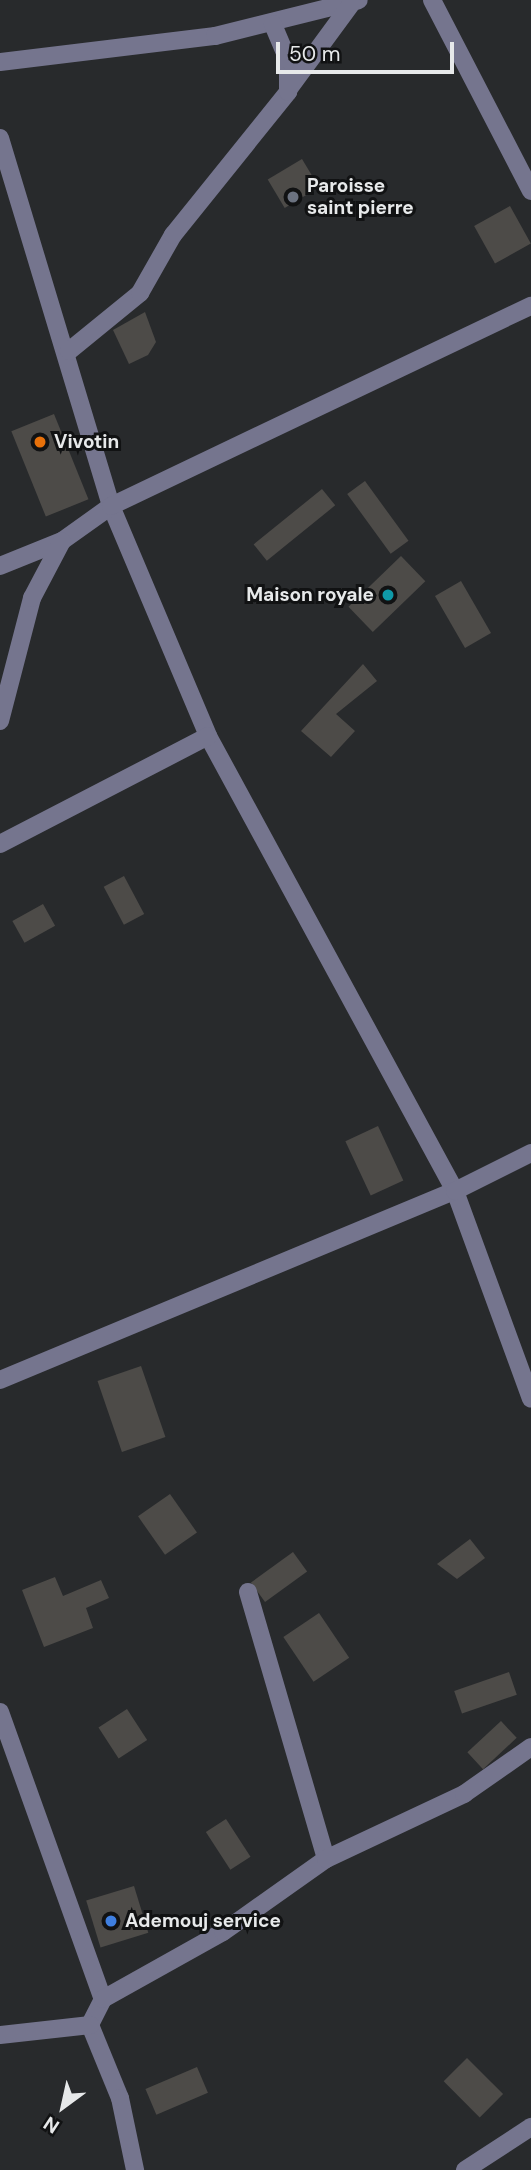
<!DOCTYPE html>
<html>
<head>
<meta charset="utf-8">
<style>
	body { margin:0 }
	#map { position:relative; width:531px; height:2170px; overflow:hidden; background:#282a2c; font-family:"DM Sans",sans-serif }
	div>[style] { position:absolute }
	.building>* { inset:0; background:#4d4b48; transform-origin:0 0 }
	.minor>* { height:18px; margin:-9px; padding:0 9px; transform-origin:9px; border-radius:9px; background:#75758e }
	.dots>* { width:19px; height:19px; translate:-50% -50%; box-sizing:border-box; border:4px solid #111213; border-radius:50% }
	span { translate:-50% -50%; white-space:nowrap; text-align:center; line-height:1.15; -webkit-text-stroke:6px #111213; paint-order:stroke }
	.poi-label { font-size:19px; color:#e7e9ea; font-weight:700 }
	.left { translate:0 -50%; text-align:left }
	.right { translate:-100% -50%; text-align:right }
	.north { position:absolute; left:28px; top:2072px; width:70px; height:70px; -webkit-text-stroke:5px #111213; paint-order:stroke; rotate:213deg; font-size:19px; font-weight:700; line-height:28px; text-align:center; color:#e7e9ea }
	.north::after { content:''; display:block; margin:auto; width:24px; height:32px; background:#e7e9ea; clip-path:polygon(50% 0,100% 100%,50% 72%,0 100%) }
	.scale { position:absolute; left:276px; top:42px; width:178px; height:32px; box-sizing:border-box; border:4px solid #e7e9ea; border-top:0; padding-left:9px; font-size:21px; line-height:24px; white-space:nowrap; color:#e7e9ea; -webkit-text-stroke:5px #111213; paint-order:stroke }
</style>
</head>
<body>
<div id="map">
	<div class="building">
		<i style="left:302px;top:159px;width:33px;height:40px;rotate:59deg"></i>
		<i style="left:510px;top:206px;width:43px;height:41px;rotate:61deg"></i>
		<i style="clip-path:polygon(145px 312px,156px 342px,148px 355px,129px 364px,113px 330px)"></i>
		<i style="left:54px;top:414px;width:92px;height:46px;rotate:68deg"></i>
		<i style="left:365px;top:481px;width:74px;height:22px;rotate:54deg"></i>
		<i style="left:322px;top:489px;width:21px;height:88px;rotate:51deg"></i>
		<i style="left:401px;top:556px;width:35px;height:73px;rotate:46deg"></i>
		<i style="left:461px;top:581px;width:60px;height:30px;rotate:60deg"></i>
		<i style="clip-path:polygon(363px 664px,377px 681px,336px 714px,355px 731px,331px 757px,301px 731px)"></i>
		<i style="left:124px;top:876px;width:43px;height:23px;rotate:62deg"></i>
		<i style="left:43px;top:904px;width:25px;height:35px;rotate:61deg"></i>
		<i style="left:378px;top:1126px;width:60px;height:36px;rotate:65deg"></i>
		<i style="left:141px;top:1366px;width:75px;height:46px;rotate:71deg"></i>
		<i style="left:170px;top:1494px;width:47px;height:39px;rotate:55deg"></i>
		<i style="clip-path:polygon(470px 1539px,485px 1558px,457px 1579px,437px 1564px)"></i>
		<i style="left:293px;top:1552px;width:24px;height:52px;rotate:54deg"></i>
		<i style="clip-path:polygon(55px 1577px,63px 1596px,101px 1580px,109px 1598px,86px 1608px,93px 1628px,44px 1647px,22px 1590px)"></i>
		<i style="left:319px;top:1613px;width:54px;height:43px;rotate:56deg"></i>
		<i style="left:509px;top:1672px;width:24px;height:58px;rotate:71deg"></i>
		<i style="left:127px;top:1709px;width:37px;height:34px;rotate:57deg"></i>
		<i style="left:501px;top:1721px;width:23px;height:46px;rotate:47deg"></i>
		<i style="left:226px;top:1819px;width:45px;height:24px;rotate:57deg"></i>
		<i style="left:134px;top:1886px;width:49px;height:50px;rotate:73deg"></i>
		<i style="left:467px;top:2058px;width:51px;height:33px;rotate:45deg"></i>
		<i style="left:197px;top:2067px;width:28px;height:56px;rotate:67deg"></i>
	</div>
	<div class="minor">
		<i style="left:432px;top:0;width:215px;rotate:62.6deg"></i>
		<i style="left:0;top:62px;width:217px;rotate:-6.9deg"></i>
		<i style="left:215px;top:36px;width:148px;rotate:-14deg"></i>
		<i style="left:288px;top:90px;width:108px;rotate:-53.7deg"></i>
		<i style="left:0;top:138px;width:384px;rotate:73.2deg"></i>
		<i style="left:111px;top:506px;width:250px;rotate:67.1deg"></i>
		<i style="left:208px;top:736px;width:518px;rotate:61.5deg"></i>
		<i style="left:455px;top:1191px;width:221px;rotate:69.9deg"></i>
		<i style="left:69px;top:351px;width:92px;rotate:-39.2deg"></i>
		<i style="left:140px;top:293px;width:67px;rotate:-60.4deg"></i>
		<i style="left:173px;top:235px;width:184px;rotate:-51.2deg"></i>
		<i style="left:288px;top:92px;width:32px;rotate:-90deg"></i>
		<i style="left:288px;top:60px;width:39px;rotate:-113deg"></i>
		<i style="left:0;top:566px;width:67px;rotate:-22deg"></i>
		<i style="left:62px;top:541px;width:60px;rotate:-35.5deg"></i>
		<i style="left:111px;top:506px;width:465px;rotate:-25.5deg"></i>
		<i style="left:0;top:721px;width:127px;rotate:-75.4deg"></i>
		<i style="left:32px;top:598px;width:64px;rotate:-62.2deg"></i>
		<i style="left:0;top:844px;width:234px;rotate:-27.4deg"></i>
		<i style="left:0;top:1380px;width:493px;rotate:-22.6deg"></i>
		<i style="left:455px;top:1191px;width:85px;rotate:-26.6deg"></i>
		<i style="left:248px;top:1592px;width:278px;rotate:73.7deg"></i>
		<i style="left:0;top:1712px;width:305px;rotate:70.3deg"></i>
		<i style="left:103px;top:1999px;width:29px;rotate:117deg"></i>
		<i style="left:90px;top:2025px;width:79px;rotate:67.7deg"></i>
		<i style="left:120px;top:2098px;width:74px;rotate:78.2deg"></i>
		<i style="left:103px;top:1999px;width:137px;rotate:-29.2deg"></i>
		<i style="left:223px;top:1932px;width:126px;rotate:-35.3deg"></i>
		<i style="left:326px;top:1859px;width:153px;rotate:-25.2deg"></i>
		<i style="left:464px;top:1794px;width:82px;rotate:-35deg"></i>
		<i style="left:0;top:2035px;width:91px;rotate:-6.3deg"></i>
		<i style="left:465px;top:2170px;width:79px;rotate:-33.1deg"></i>
	</div>
	<div class="dots">
		<i style="left:293px;top:197px;background:#6b7280"></i>
		<i style="left:40px;top:442px;background:#e8710a"></i>
		<i style="left:388px;top:595px;background:#0f9aa8"></i>
		<i style="left:111px;top:1921px;background:#3f7fe0"></i>
	</div>
	<div class="poi-label">
		<span class="left" style="left:307px;top:197px">Paroisse<br>saint pierre</span>
		<span class="left" style="left:54px;top:442px">Vivotin</span>
		<span class="right" style="left:374px;top:595px">Maison royale</span>
		<span class="left" style="left:125px;top:1921px">Ademouj service</span>
	</div>
	<div class="north">N</div>
	<div class="scale">50 m</div>
</div>
</body>
</html>
